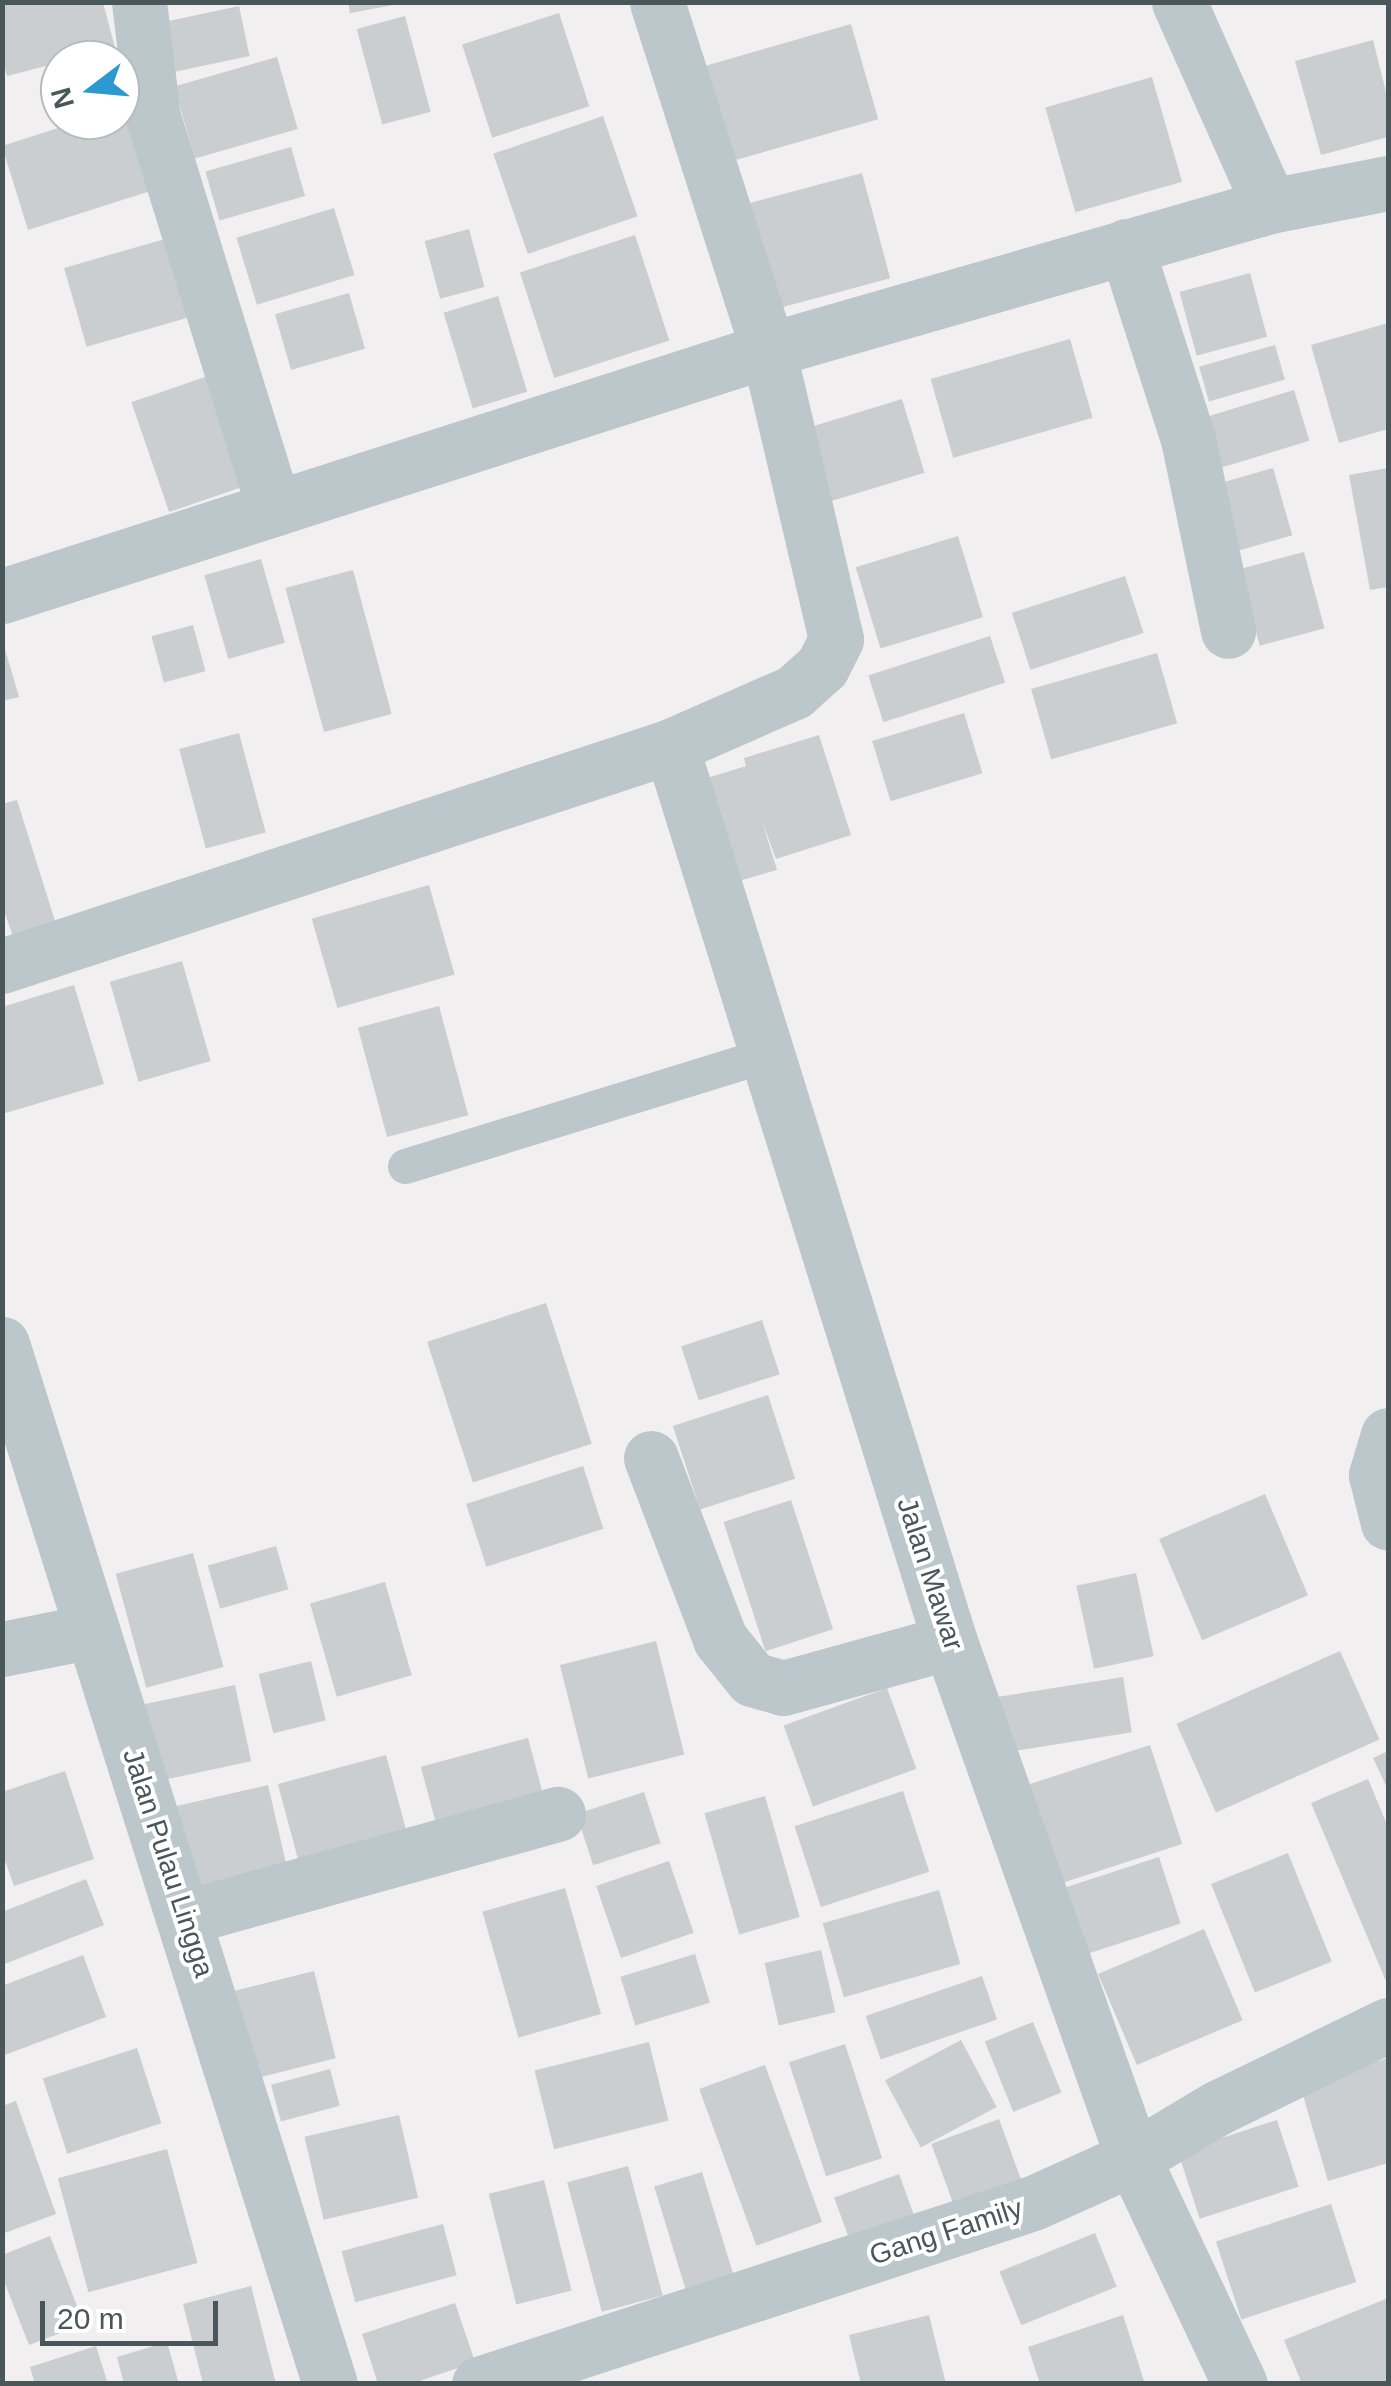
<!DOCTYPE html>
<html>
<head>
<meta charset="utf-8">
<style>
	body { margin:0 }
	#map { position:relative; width:1391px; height:2386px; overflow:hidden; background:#f2eff0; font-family:Arial,sans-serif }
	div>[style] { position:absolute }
	.building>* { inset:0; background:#caced0; transform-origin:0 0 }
	.lane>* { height:35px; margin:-17.5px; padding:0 17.5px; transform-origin:17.5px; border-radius:17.5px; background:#bcc7cb }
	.street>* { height:55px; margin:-27.5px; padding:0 27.5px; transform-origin:27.5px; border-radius:27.5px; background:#bcc7cb }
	span { translate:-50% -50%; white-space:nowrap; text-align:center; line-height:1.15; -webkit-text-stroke:8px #fff; paint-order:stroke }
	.street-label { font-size:28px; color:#49575b }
	.frame { position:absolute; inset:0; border:5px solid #49575b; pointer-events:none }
	.north { position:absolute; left:40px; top:40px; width:100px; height:100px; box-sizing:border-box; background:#fff; border:2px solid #b6bcbd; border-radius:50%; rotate:254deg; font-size:28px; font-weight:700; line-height:40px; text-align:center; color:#49575b }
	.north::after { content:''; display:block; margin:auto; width:35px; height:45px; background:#2b9ad0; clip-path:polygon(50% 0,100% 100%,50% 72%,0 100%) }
	.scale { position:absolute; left:40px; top:2301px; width:178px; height:45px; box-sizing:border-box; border:5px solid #49575b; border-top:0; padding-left:12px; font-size:30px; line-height:35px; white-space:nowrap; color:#49575b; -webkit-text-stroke:8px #fff; paint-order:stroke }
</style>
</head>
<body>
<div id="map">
	<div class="building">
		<i style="clip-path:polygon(2px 2px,103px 2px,115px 48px,7px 76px,2px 57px)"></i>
		<i style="clip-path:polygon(348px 2px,398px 2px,399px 4px,350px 13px)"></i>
		<i style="left:239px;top:6px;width:51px;height:92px;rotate:78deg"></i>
		<i style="left:559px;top:13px;width:98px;height:102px;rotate:72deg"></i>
		<i style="left:405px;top:16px;width:99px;height:50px;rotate:75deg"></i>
		<i style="left:851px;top:24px;width:99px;height:152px;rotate:74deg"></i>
		<i style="clip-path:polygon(1373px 40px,1388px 100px,1388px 137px,1321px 155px,1295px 61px)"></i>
		<i style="left:277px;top:57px;width:75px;height:107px;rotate:74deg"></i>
		<i style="left:1152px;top:77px;width:109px;height:111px;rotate:74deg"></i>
		<i style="clip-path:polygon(134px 104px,160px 188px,28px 230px,2px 146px,83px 120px,120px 120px,120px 108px)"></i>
		<i style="left:603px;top:116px;width:106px;height:116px;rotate:71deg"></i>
		<i style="left:291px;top:147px;width:51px;height:89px;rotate:74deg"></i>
		<i style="left:862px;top:173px;width:109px;height:130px;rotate:75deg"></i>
		<i style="left:334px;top:208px;width:70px;height:102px;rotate:73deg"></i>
		<i style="left:469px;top:229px;width:60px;height:46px;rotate:75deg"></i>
		<i style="left:635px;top:235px;width:111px;height:121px;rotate:72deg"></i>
		<i style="left:165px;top:239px;width:82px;height:105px;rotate:74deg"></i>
		<i style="left:1250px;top:273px;width:66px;height:73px;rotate:75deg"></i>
		<i style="left:349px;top:293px;width:58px;height:77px;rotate:74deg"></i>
		<i style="left:498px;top:296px;width:100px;height:57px;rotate:73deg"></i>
		<i style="clip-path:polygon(1388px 323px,1388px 429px,1339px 443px,1311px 345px)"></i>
		<i style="left:1070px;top:339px;width:82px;height:145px;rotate:74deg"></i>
		<i style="left:1275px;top:345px;width:36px;height:79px;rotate:74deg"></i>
		<i style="left:208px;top:376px;width:116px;height:81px;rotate:71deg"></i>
		<i style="left:1294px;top:390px;width:53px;height:92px;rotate:73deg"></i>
		<i style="left:902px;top:399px;width:77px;height:116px;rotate:73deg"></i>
		<i style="left:1273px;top:468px;width:70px;height:70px;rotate:74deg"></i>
		<i style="clip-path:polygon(1388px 468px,1388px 587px,1370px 590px,1349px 475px)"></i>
		<i style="left:958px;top:536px;width:85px;height:107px;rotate:73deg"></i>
		<i style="left:1304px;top:552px;width:79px;height:67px;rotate:75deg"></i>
		<i style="left:261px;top:559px;width:87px;height:59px;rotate:74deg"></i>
		<i style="left:353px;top:570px;width:149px;height:70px;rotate:75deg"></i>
		<i style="left:1125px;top:576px;width:60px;height:119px;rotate:72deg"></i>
		<i style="left:193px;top:625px;width:48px;height:43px;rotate:75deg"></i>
		<i style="left:990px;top:636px;width:49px;height:128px;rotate:72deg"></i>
		<i style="clip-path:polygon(2px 639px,19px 697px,2px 701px)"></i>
		<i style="left:1157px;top:653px;width:73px;height:131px;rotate:74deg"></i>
		<i style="left:964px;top:713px;width:63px;height:96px;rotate:73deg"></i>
		<i style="left:239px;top:733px;width:103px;height:62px;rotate:75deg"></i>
		<i style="clip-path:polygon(819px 735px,851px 835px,776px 859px,762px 821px,777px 870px,725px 885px,694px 782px,746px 766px,744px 758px)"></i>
		<i style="clip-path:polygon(17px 800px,60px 937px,18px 951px,2px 905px,2px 804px)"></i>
		<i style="left:429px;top:885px;width:93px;height:122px;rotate:74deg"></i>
		<i style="left:182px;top:961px;width:104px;height:75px;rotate:74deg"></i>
		<i style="clip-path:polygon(74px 985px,104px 1084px,2px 1114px,2px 1007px)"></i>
		<i style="left:439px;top:1006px;width:113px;height:84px;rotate:75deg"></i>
		<i style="left:546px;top:1303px;width:148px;height:125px;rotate:72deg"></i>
		<i style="left:762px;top:1320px;width:57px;height:85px;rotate:72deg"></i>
		<i style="left:768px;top:1395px;width:88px;height:100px;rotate:72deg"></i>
		<i style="left:583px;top:1466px;width:66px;height:123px;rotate:72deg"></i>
		<i style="left:1265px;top:1494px;width:110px;height:115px;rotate:67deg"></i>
		<i style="left:791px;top:1500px;width:136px;height:71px;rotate:72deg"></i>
		<i style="left:276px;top:1546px;width:45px;height:71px;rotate:74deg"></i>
		<i style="left:193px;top:1553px;width:118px;height:80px;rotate:75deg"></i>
		<i style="left:1136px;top:1573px;width:85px;height:61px;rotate:78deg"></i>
		<i style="left:385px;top:1582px;width:97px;height:78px;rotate:74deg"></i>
		<i style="left:656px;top:1641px;width:117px;height:99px;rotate:76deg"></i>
		<i style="left:1340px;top:1651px;width:97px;height:179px;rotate:66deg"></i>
		<i style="left:311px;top:1661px;width:61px;height:54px;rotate:76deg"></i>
		<i style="left:1123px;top:1677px;width:56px;height:126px;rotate:81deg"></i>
		<i style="left:235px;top:1685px;width:78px;height:100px;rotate:78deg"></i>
		<i style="left:887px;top:1688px;width:86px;height:110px;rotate:70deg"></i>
		<i style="left:528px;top:1738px;width:61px;height:111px;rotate:75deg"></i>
		<i style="left:1150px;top:1745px;width:104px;height:132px;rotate:72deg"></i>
		<i style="clip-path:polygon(1388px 1751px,1388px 1790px,1373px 1758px)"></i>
		<i style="left:386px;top:1755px;width:93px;height:112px;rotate:75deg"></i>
		<i style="clip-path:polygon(65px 1771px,94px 1859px,14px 1886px,2px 1852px,2px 1792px)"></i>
		<i style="clip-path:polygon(1368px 1779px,1388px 1827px,1388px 1986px,1311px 1803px)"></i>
		<i style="left:268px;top:1785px;width:92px;height:97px;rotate:77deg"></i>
		<i style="left:903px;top:1791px;width:85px;height:114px;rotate:72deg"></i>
		<i style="left:644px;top:1792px;width:54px;height:71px;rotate:72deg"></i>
		<i style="left:765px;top:1796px;width:126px;height:63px;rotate:74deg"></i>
		<i style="left:1288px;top:1853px;width:117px;height:83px;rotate:68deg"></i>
		<i style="left:1159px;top:1857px;width:70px;height:101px;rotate:72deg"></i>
		<i style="left:669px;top:1861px;width:76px;height:77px;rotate:71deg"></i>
		<i style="clip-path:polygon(86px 1879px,104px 1925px,2px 1965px,2px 1912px)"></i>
		<i style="left:565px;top:1888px;width:131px;height:86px;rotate:74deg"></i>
		<i style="left:939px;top:1890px;width:77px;height:121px;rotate:74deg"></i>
		<i style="left:1204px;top:1929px;width:99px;height:115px;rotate:67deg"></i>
		<i style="left:821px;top:1950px;width:64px;height:58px;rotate:77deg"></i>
		<i style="left:695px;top:1954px;width:51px;height:78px;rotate:73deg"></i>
		<i style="clip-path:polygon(83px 1955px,106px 2017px,2px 2056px,2px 1986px)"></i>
		<i style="left:314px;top:1971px;width:90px;height:84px;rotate:76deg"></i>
		<i style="left:982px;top:1976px;width:46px;height:123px;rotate:71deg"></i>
		<i style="left:1033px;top:2022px;width:76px;height:52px;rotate:68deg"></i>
		<i style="left:961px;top:2040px;width:76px;height:86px;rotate:62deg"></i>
		<i style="left:649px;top:2042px;width:81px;height:118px;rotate:76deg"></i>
		<i style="left:845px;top:2044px;width:120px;height:59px;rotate:72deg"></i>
		<i style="left:137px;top:2048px;width:79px;height:99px;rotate:72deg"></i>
		<i style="clip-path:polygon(1388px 2058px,1388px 2163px,1328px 2181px,1300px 2085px)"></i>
		<i style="left:765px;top:2065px;width:167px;height:70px;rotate:70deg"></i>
		<i style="left:330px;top:2069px;width:38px;height:61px;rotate:75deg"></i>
		<i style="clip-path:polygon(16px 2101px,56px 2214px,2px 2234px,2px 2106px)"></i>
		<i style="left:399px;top:2115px;width:85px;height:97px;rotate:77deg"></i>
		<i style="left:999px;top:2119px;width:79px;height:72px;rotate:70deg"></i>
		<i style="left:1277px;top:2120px;width:70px;height:104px;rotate:72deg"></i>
		<i style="left:167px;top:2149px;width:118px;height:113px;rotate:75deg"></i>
		<i style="left:628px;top:2166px;width:134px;height:63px;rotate:75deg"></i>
		<i style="left:702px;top:2172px;width:114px;height:50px;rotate:73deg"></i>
		<i style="left:899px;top:2174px;width:61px;height:69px;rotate:70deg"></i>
		<i style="left:544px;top:2180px;width:114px;height:57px;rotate:76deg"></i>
		<i style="left:1331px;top:2204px;width:82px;height:121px;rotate:72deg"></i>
		<i style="left:443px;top:2224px;width:53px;height:105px;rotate:75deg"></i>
		<i style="left:1095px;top:2233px;width:58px;height:103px;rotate:68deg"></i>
		<i style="clip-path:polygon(50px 2236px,84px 2324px,29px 2345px,2px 2276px,2px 2255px)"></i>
		<i style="clip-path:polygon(251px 2286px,276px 2384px,203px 2384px,183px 2304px)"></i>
		<i style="clip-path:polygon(1388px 2298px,1388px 2384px,1302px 2384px,1284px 2340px)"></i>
		<i style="clip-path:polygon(455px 2303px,475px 2362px,411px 2384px,378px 2384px,362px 2334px)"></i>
		<i style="clip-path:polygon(929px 2315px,946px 2384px,861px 2384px,849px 2335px)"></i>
		<i style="clip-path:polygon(1123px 2315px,1145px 2384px,1040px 2384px,1028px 2347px)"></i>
		<i style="clip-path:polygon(167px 2342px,179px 2384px,124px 2384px,117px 2357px)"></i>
		<i style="clip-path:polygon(96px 2346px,108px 2384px,35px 2384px,30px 2367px)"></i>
	</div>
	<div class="lane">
		<i style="left:405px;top:1166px;width:380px;rotate:-17.1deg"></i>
	</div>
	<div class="street">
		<i style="left:139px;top:2px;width:116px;rotate:83.1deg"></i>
		<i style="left:153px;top:117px;width:410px;rotate:72.8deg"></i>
		<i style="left:1179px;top:2px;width:223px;rotate:66deg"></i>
		<i style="left:1126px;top:246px;width:203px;rotate:72.2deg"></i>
		<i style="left:1188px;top:439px;width:196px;rotate:78.2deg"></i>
		<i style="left:2px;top:596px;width:805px;rotate:-17.8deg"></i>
		<i style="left:768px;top:350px;width:522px;rotate:-16.01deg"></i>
		<i style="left:1270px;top:206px;width:120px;rotate:-11deg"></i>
		<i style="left:671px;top:746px;width:938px;rotate:72.7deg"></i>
		<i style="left:950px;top:1642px;width:547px;rotate:70.47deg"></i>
		<i style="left:1133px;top:2158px;width:250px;rotate:64.7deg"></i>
		<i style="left:2px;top:966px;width:704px;rotate:-18.2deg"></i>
		<i style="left:671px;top:746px;width:134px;rotate:-23.7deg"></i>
		<i style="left:794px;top:692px;width:38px;rotate:-42deg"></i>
		<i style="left:822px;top:667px;width:31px;rotate:-63deg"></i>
		<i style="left:836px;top:639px;width:297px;rotate:-103.2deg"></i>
		<i style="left:768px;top:350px;width:365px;rotate:-107.7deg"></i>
		<i style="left:2px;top:1344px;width:1090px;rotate:72.5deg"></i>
		<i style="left:1388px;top:1435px;width:42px;rotate:106.7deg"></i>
		<i style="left:1376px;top:1475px;width:49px;rotate:76deg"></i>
		<i style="left:651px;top:1458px;width:194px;rotate:69.1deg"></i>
		<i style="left:720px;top:1639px;width:51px;rotate:51.3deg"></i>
		<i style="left:752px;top:1679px;width:32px;rotate:16deg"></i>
		<i style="left:783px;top:1688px;width:173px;rotate:-15.4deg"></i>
		<i style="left:2px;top:1649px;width:92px;rotate:-11.3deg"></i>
		<i style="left:186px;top:1917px;width:386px;rotate:-15.5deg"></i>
		<i style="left:479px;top:2384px;width:583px;rotate:-18.09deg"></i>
		<i style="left:1033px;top:2203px;width:110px;rotate:-24.2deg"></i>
		<i style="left:1133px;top:2158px;width:98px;rotate:-30.8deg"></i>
		<i style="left:1217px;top:2108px;width:190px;rotate:-25.9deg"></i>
	</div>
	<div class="street-label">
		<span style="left:930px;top:1574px;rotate:72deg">Jalan Mawar</span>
		<span style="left:168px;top:1863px;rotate:72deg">Jalan Pulau Lingga</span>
		<span style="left:946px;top:2232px;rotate:-18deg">Gang Family</span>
	</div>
	<div class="frame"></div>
	<div class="north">N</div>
	<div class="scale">20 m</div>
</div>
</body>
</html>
